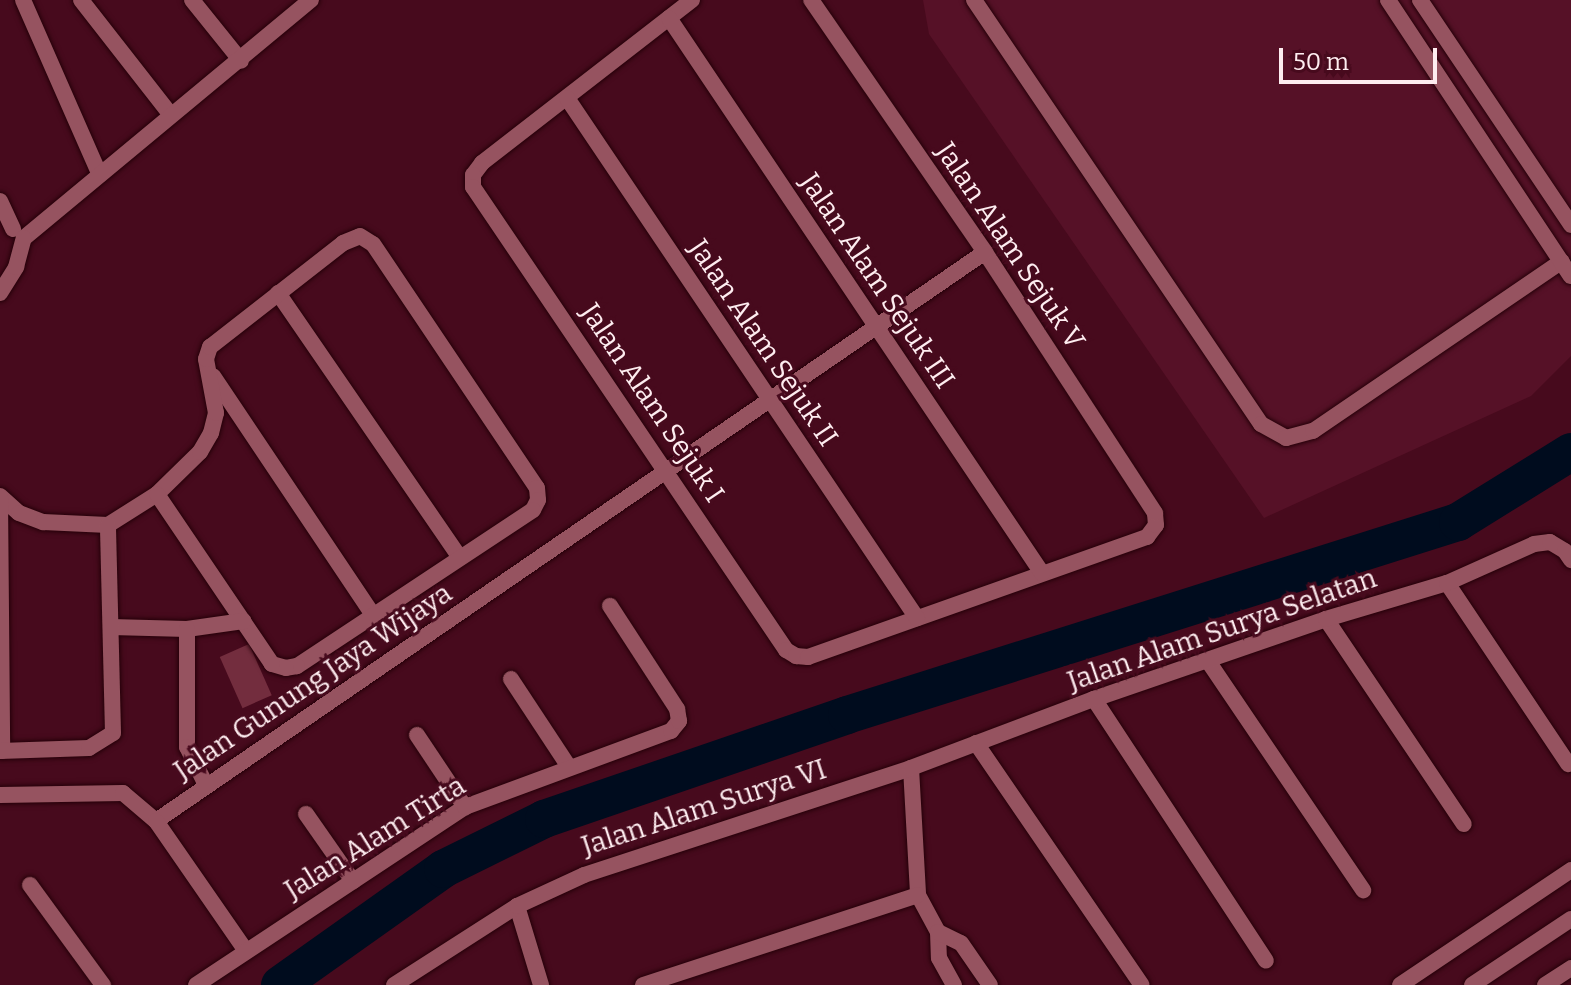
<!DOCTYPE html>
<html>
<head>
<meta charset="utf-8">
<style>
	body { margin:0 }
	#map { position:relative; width:1571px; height:985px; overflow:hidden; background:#470a1d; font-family:Bitter,serif }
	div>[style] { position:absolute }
	.built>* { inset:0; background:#561127 }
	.green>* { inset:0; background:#732d3e; transform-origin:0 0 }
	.river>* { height:38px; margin:-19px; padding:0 19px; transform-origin:19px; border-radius:19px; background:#000c1e }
	.roads { filter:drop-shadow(0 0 2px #250009) drop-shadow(0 0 2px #250009) }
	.minor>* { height:16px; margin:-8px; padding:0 8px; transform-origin:8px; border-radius:8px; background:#965360 }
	span { translate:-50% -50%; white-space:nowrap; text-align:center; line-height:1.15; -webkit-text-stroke:6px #470a1d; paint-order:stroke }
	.street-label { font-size:28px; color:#feedf0 }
	.scale { position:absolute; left:1279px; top:48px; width:158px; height:36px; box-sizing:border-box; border:4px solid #feedf0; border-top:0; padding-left:10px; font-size:24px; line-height:28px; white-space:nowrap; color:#feedf0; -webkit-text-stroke:6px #470a1d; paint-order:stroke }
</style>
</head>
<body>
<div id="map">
	<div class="built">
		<i style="clip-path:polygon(923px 0,1571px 0,1571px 356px,1531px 396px,1264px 518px,929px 34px)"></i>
	</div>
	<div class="green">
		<i style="left:249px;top:644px;width:56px;height:32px;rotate:66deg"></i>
	</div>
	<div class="river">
		<i style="left:280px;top:985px;width:200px;rotate:-35.4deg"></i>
		<i style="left:443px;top:869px;width:113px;rotate:-26.3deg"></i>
		<i style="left:544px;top:819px;width:320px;rotate:-18.9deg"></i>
		<i style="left:847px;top:715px;width:641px;rotate:-17.53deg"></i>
		<i style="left:1458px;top:522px;width:133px;rotate:-31.8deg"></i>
	</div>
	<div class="roads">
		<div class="minor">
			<i style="left:23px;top:0;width:191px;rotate:66.3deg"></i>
			<i style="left:81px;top:0;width:146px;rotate:52deg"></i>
			<i style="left:192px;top:0;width:78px;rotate:51.2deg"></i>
			<i style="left:692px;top:0;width:266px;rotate:142.2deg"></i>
			<i style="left:482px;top:163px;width:15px;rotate:127deg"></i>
			<i style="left:473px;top:175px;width:12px;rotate:90deg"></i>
			<i style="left:473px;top:187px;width:559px;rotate:55.94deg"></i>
			<i style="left:786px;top:650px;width:12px;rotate:31deg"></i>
			<i style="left:796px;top:656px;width:12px;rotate:5deg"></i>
			<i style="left:808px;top:657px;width:360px;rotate:-19.5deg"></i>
			<i style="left:1147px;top:537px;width:15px;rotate:-53deg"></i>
			<i style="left:1156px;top:525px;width:12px;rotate:-95deg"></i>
			<i style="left:1155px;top:513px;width:311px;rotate:-123.1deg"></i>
			<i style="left:985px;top:252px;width:306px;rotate:-124.6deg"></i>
			<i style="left:974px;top:0;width:512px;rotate:55.91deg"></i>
			<i style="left:1261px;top:424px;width:29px;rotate:29deg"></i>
			<i style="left:1286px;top:438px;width:28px;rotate:-15deg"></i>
			<i style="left:1313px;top:431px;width:301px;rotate:-34.3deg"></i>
			<i style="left:1388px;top:0;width:331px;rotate:56.5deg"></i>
			<i style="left:1420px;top:0;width:271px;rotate:56.1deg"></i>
			<i style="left:669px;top:18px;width:669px;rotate:56.1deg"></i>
			<i style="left:567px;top:98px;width:627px;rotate:56.06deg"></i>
			<i style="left:0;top:201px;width:31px;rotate:65deg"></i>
			<i style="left:24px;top:238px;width:373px;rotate:-39.7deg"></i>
			<i style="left:0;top:293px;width:31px;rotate:-58deg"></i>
			<i style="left:16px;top:267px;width:30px;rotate:-75deg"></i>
			<i style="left:278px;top:293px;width:321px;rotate:55.5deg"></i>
			<i style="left:213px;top:376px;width:288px;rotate:56.2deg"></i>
			<i style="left:0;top:496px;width:25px;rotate:42deg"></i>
			<i style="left:19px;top:513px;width:26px;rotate:21deg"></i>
			<i style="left:43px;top:522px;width:65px;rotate:2.6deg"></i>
			<i style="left:108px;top:525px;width:58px;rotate:-32.3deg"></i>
			<i style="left:157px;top:494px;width:60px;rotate:-44.3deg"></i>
			<i style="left:200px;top:452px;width:22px;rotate:-60deg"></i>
			<i style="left:211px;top:433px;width:21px;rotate:-76deg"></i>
			<i style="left:216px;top:413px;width:55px;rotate:-100.5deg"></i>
			<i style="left:206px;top:359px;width:13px;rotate:-72deg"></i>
			<i style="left:210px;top:347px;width:169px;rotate:-38deg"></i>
			<i style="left:343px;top:243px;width:18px;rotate:-22deg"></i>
			<i style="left:360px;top:236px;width:15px;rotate:32deg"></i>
			<i style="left:373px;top:244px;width:294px;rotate:56.1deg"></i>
			<i style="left:537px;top:488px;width:12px;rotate:85deg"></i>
			<i style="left:538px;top:500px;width:11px;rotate:117deg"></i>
			<i style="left:533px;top:510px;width:283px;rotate:146.5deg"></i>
			<i style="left:297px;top:666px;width:11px;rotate:170deg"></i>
			<i style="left:286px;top:668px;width:15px;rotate:-164deg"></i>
			<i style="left:272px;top:664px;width:205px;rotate:-124.1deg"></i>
			<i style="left:0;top:497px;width:254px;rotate:89.5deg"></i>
			<i style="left:1447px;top:583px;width:218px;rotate:56.2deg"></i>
			<i style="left:1326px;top:619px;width:247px;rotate:56.1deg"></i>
			<i style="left:111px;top:627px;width:76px;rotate:1.5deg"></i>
			<i style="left:187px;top:629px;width:57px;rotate:-8.1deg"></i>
			<i style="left:187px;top:629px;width:118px;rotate:90deg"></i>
			<i style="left:187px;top:747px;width:42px;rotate:63.4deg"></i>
			<i style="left:1208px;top:661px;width:277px;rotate:55.9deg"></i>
			<i style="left:511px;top:679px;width:105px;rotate:56.6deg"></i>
			<i style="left:1094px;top:699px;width:313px;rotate:56.7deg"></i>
			<i style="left:417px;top:735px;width:87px;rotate:56.3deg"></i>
			<i style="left:976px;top:743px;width:293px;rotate:55.6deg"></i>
			<i style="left:0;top:751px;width:89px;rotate:-1.9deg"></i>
			<i style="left:89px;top:748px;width:28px;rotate:-32deg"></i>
			<i style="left:113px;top:733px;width:208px;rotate:-91.4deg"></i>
			<i style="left:911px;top:768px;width:127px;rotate:86.8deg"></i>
			<i style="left:918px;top:895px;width:42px;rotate:61.6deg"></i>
			<i style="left:938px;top:932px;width:26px;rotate:88deg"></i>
			<i style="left:939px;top:958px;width:31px;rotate:61deg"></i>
			<i style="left:0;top:795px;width:123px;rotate:-0.9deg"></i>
			<i style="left:123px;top:793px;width:43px;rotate:40.3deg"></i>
			<i style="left:156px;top:821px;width:1005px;rotate:-34.46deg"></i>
			<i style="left:306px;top:814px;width:82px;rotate:55deg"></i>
			<i style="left:156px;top:821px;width:158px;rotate:55.3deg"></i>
			<i style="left:30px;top:885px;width:124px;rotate:53.9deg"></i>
			<i style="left:517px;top:906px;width:83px;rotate:73.1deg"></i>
			<i style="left:938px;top:932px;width:25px;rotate:26deg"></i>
			<i style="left:961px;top:943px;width:51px;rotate:55.4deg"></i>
			<i style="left:196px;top:985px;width:323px;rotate:-33.5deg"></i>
			<i style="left:465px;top:807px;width:220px;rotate:-20.3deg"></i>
			<i style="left:671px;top:731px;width:13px;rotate:-51deg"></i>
			<i style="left:679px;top:721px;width:12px;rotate:-99deg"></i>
			<i style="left:677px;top:709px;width:123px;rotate:-123deg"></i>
			<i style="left:394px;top:985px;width:146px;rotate:-32.7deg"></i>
			<i style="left:517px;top:906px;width:74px;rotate:-24.8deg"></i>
			<i style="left:584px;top:875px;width:344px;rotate:-18.1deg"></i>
			<i style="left:911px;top:768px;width:196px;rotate:-20.7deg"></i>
			<i style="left:1094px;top:699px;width:245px;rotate:-19deg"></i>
			<i style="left:1326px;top:619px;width:126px;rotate:-16.6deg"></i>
			<i style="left:1447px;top:583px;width:95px;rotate:-24.1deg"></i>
			<i style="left:1534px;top:544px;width:16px;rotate:-7deg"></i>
			<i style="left:1550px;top:542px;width:17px;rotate:31deg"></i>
			<i style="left:1565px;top:551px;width:11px;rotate:56deg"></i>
			<i style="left:643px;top:985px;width:289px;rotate:-18.1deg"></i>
			<i style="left:1400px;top:985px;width:206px;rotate:-33.9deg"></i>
			<i style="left:1472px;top:985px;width:119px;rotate:-33.7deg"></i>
			<i style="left:1545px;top:985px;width:31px;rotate:-33deg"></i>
		</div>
	</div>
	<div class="street-label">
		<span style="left:1010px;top:246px;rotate:56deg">Jalan Alam Sejuk V</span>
		<span style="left:877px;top:281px;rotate:56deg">Jalan Alam Sejuk III</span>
		<span style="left:763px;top:343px;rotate:56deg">Jalan Alam Sejuk II</span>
		<span style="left:652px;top:403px;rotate:56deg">Jalan Alam Sejuk I</span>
		<span style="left:1222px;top:630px;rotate:-19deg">Jalan Alam Surya Selatan</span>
		<span style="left:313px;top:682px;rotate:-34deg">Jalan Gunung Jaya Wijaya</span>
		<span style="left:704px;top:808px;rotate:-18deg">Jalan Alam Surya VI</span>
		<span style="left:375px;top:838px;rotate:-32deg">Jalan Alam Tirta</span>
	</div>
	<div class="scale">50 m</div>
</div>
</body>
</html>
